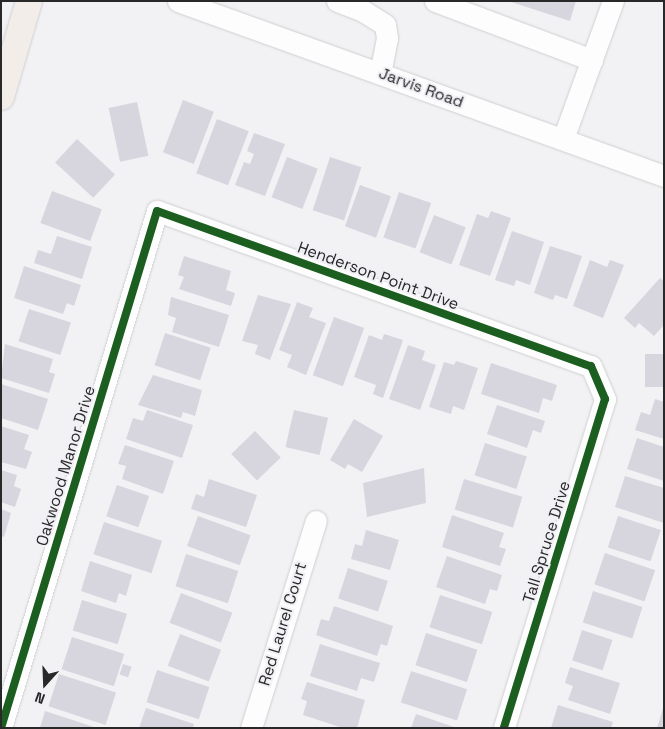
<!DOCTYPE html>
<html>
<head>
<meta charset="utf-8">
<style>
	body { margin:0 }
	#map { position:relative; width:665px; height:729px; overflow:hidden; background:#f2f1f4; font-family:"Space Grotesk",sans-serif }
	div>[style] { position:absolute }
	.building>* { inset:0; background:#d7d6df; transform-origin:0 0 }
	.roads { filter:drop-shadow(0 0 1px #cfcfd1) drop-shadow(0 0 1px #cfcfd1) }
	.minor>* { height:21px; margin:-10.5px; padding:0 10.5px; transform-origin:10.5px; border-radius:10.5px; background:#fdfdfd }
	.major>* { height:26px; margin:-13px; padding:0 13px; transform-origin:13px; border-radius:13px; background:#f2ede9 }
	.cycleway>* { height:8px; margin:-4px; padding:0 4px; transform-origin:4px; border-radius:4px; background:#1b5e20 }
	span { translate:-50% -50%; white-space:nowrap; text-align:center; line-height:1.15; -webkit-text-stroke:4px #f1f0f5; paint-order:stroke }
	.street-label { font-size:16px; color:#282829 }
	.frame { position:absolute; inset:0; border:2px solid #282829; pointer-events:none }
	.north { position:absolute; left:20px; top:659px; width:50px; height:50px; -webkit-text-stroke:4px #f1f0f5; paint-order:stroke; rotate:200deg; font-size:14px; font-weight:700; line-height:20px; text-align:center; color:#282829 }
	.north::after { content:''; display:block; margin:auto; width:18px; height:22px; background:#282829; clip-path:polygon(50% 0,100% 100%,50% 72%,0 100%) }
</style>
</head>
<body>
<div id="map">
	<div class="building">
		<i style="clip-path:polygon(508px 1px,576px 1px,570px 21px)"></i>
		<i style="left:183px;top:100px;width:33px;height:56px;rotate:21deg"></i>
		<i style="left:137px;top:102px;width:55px;height:29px;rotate:78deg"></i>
		<i style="left:217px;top:119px;width:34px;height:58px;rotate:21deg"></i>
		<i style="clip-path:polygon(254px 133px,285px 144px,265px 196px,235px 185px,244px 162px,250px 164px,254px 154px,247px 151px)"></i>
		<i style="left:77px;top:139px;width:52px;height:32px;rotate:43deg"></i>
		<i style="left:287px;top:157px;width:33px;height:43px;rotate:21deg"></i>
		<i style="left:330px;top:157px;width:33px;height:56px;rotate:18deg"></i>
		<i style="left:360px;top:185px;width:33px;height:44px;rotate:20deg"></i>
		<i style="left:52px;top:191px;width:53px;height:34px;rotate:20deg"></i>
		<i style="left:399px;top:192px;width:34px;height:48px;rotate:19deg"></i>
		<i style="clip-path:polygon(491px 211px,511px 218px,490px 276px,459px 265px,477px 214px,488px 218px)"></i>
		<i style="left:434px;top:215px;width:34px;height:40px;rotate:21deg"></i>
		<i style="clip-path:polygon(512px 231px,544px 242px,530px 285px,516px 280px,514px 286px,495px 280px)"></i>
		<i style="clip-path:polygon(57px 236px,92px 247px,82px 279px,34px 263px,38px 250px,51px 254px)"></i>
		<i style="clip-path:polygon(550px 246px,582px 256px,567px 299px,555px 295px,553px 300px,534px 293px)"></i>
		<i style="clip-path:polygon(184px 256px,231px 271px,226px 290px,235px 293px,231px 306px,179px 289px,184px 277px,178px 275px)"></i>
		<i style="clip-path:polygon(590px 260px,607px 267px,610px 260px,624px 265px,603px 318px,573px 306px)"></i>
		<i style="clip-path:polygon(24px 266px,81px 285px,74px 306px,67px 303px,63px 314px,14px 298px)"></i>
		<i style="clip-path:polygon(660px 278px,664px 281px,664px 325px,654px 336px,639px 323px,635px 328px,624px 318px)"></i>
		<i style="clip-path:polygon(258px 295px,291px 304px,270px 360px,255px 354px,258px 345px,242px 341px)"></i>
		<i style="clip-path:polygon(171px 297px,229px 315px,219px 347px,172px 332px,176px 318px,168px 315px)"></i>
		<i style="clip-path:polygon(297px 302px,313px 308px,309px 317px,326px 323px,306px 375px,287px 367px,292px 355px,279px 350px)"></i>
		<i style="left:29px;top:309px;width:44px;height:34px;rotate:18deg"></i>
		<i style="left:334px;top:317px;width:32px;height:62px;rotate:20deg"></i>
		<i style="left:165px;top:333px;width:48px;height:34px;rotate:18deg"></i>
		<i style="clip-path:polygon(384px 334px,403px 340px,383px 398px,373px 394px,376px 385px,354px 377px,369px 335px,382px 340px)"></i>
		<i style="clip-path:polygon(5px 344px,53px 359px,49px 372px,55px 374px,49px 393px,1px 378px)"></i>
		<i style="clip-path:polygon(408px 345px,425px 351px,422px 360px,436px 365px,420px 410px,389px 399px)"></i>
		<i style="left:645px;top:354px;width:19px;height:33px"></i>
		<i style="clip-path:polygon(456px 361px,478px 368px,464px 410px,453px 406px,451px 414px,429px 407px,444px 362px,454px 365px)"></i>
		<i style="clip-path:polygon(491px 363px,557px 385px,552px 401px,543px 398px,539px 413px,481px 394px)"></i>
		<i style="clip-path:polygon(153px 375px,202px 390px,195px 416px,183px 412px,181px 418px,138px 405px)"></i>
		<i style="clip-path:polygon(1px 384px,48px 399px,38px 430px,1px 418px)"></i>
		<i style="clip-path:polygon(655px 399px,664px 402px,664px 439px,635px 430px,641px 412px,650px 415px)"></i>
		<i style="clip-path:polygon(497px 405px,545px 421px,541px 433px,533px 430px,527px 448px,487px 434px)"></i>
		<i style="clip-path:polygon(147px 410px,193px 425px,182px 458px,126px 439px,133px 418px,143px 421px)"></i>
		<i style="left:294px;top:410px;width:35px;height:38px;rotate:13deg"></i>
		<i style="clip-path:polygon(354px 419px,383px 436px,362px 472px,348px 464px,345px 469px,330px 460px)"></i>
		<i style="clip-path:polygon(1px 426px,29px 435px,24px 449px,32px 452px,26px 469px,1px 462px)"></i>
		<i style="left:255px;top:431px;width:37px;height:33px;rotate:46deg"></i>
		<i style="clip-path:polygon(637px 438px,664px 447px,664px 481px,627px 469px)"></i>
		<i style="left:485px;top:443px;width:44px;height:34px;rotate:18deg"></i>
		<i style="clip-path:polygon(125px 445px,174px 461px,163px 494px,122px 479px,126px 466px,118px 464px)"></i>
		<i style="clip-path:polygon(424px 468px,426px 503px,367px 517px,363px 483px)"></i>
		<i style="clip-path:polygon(1px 470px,17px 475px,14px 486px,21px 489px,15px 507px,1px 502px)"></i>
		<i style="clip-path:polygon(625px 476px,664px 488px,664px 523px,615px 507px)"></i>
		<i style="clip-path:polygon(209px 479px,257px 495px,246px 527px,191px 509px,196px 494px,204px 497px)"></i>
		<i style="left:464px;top:479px;width:61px;height:32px;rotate:17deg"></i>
		<i style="left:117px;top:485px;width:34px;height:33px;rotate:19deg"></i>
		<i style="clip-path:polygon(1px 509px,11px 513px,4px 537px,1px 536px)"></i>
		<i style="clip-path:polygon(452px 515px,504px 533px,499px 547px,506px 549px,500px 566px,442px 547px)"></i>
		<i style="left:198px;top:516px;width:56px;height:32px;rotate:20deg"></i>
		<i style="left:618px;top:516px;width:45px;height:33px;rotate:18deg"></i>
		<i style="left:104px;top:522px;width:61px;height:34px;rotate:18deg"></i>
		<i style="clip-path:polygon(366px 530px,399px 540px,390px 570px,351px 559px,355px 544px,362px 546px)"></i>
		<i style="left:605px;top:553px;width:53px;height:33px;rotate:19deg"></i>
		<i style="left:186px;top:554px;width:55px;height:34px;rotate:18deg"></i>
		<i style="clip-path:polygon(447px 556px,502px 575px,497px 591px,490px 589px,485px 604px,436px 587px)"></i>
		<i style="clip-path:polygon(90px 561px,132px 575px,126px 596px,119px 593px,116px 603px,81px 591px)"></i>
		<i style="left:348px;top:568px;width:42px;height:32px;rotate:18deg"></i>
		<i style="left:593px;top:591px;width:52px;height:33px;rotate:18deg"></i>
		<i style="left:181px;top:593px;width:55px;height:32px;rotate:21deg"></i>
		<i style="left:440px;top:595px;width:55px;height:34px;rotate:18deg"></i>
		<i style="left:82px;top:600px;width:47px;height:32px;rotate:17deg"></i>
		<i style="clip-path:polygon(334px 606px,393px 626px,387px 646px,381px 644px,377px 656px,316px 635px,321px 619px,329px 621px)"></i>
		<i style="left:582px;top:630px;width:32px;height:32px;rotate:18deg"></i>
		<i style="left:426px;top:633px;width:54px;height:34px;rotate:18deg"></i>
		<i style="left:180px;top:634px;width:44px;height:34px;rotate:21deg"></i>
		<i style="left:72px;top:637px;width:55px;height:34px;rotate:18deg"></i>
		<i style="clip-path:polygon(320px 644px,380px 663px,374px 682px,361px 678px,357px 691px,310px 676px)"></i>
		<i style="left:123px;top:664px;width:9px;height:11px;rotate:18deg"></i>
		<i style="clip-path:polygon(570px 667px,620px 683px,610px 714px,568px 700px,573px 686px,565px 683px)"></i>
		<i style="left:157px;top:670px;width:55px;height:34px;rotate:18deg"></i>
		<i style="left:411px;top:671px;width:59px;height:33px;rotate:18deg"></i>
		<i style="left:59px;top:674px;width:60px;height:34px;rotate:18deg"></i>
		<i style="clip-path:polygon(307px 682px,365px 700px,357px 728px,343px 728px,303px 715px,307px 701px,301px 699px)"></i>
		<i style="clip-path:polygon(558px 705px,613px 722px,611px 728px,551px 728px)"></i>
		<i style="clip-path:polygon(146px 708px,194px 724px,193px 728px,139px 728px)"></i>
		<i style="clip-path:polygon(663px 708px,664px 728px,657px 728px)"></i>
		<i style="clip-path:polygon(45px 711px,94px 727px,94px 728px,40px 728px)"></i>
		<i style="clip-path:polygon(416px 714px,454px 727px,454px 728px,411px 728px)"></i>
	</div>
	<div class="roads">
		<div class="minor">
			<i style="left:178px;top:1px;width:517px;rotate:19.8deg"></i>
			<i style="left:337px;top:1px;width:28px;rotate:21deg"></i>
			<i style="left:363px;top:11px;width:26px;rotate:32deg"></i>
			<i style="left:385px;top:25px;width:13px;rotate:81deg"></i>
			<i style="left:387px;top:38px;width:36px;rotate:101deg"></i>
			<i style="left:435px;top:1px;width:168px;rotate:20.6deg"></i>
			<i style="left:563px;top:139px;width:147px;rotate:-70.1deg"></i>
			<i style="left:1px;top:728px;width:540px;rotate:-73.21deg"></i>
			<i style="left:157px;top:211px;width:461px;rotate:19.7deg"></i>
			<i style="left:591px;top:366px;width:36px;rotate:67deg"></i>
			<i style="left:605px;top:399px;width:344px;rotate:107.1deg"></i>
			<i style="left:251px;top:728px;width:217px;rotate:-72.6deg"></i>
		</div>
		<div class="major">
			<i style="left:1px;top:97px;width:100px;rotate:-73.7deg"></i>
		</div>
	</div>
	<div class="cycleway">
		<i style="left:1px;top:728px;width:540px;rotate:-73.21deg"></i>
		<i style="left:157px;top:211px;width:461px;rotate:19.7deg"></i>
		<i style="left:591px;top:366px;width:36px;rotate:67deg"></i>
		<i style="left:605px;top:399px;width:344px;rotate:107.1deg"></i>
	</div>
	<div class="street-label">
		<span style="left:421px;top:88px;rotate:20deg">Jarvis Road</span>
		<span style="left:378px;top:276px;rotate:20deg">Henderson Point Drive</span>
		<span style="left:66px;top:466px;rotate:-73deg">Oakwood Manor Drive</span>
		<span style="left:547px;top:542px;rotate:-73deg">Tall Spruce Drive</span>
		<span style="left:283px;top:624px;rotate:-73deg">Red Laurel Court</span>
	</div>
	<div class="frame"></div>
	<div class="north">N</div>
</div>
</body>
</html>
